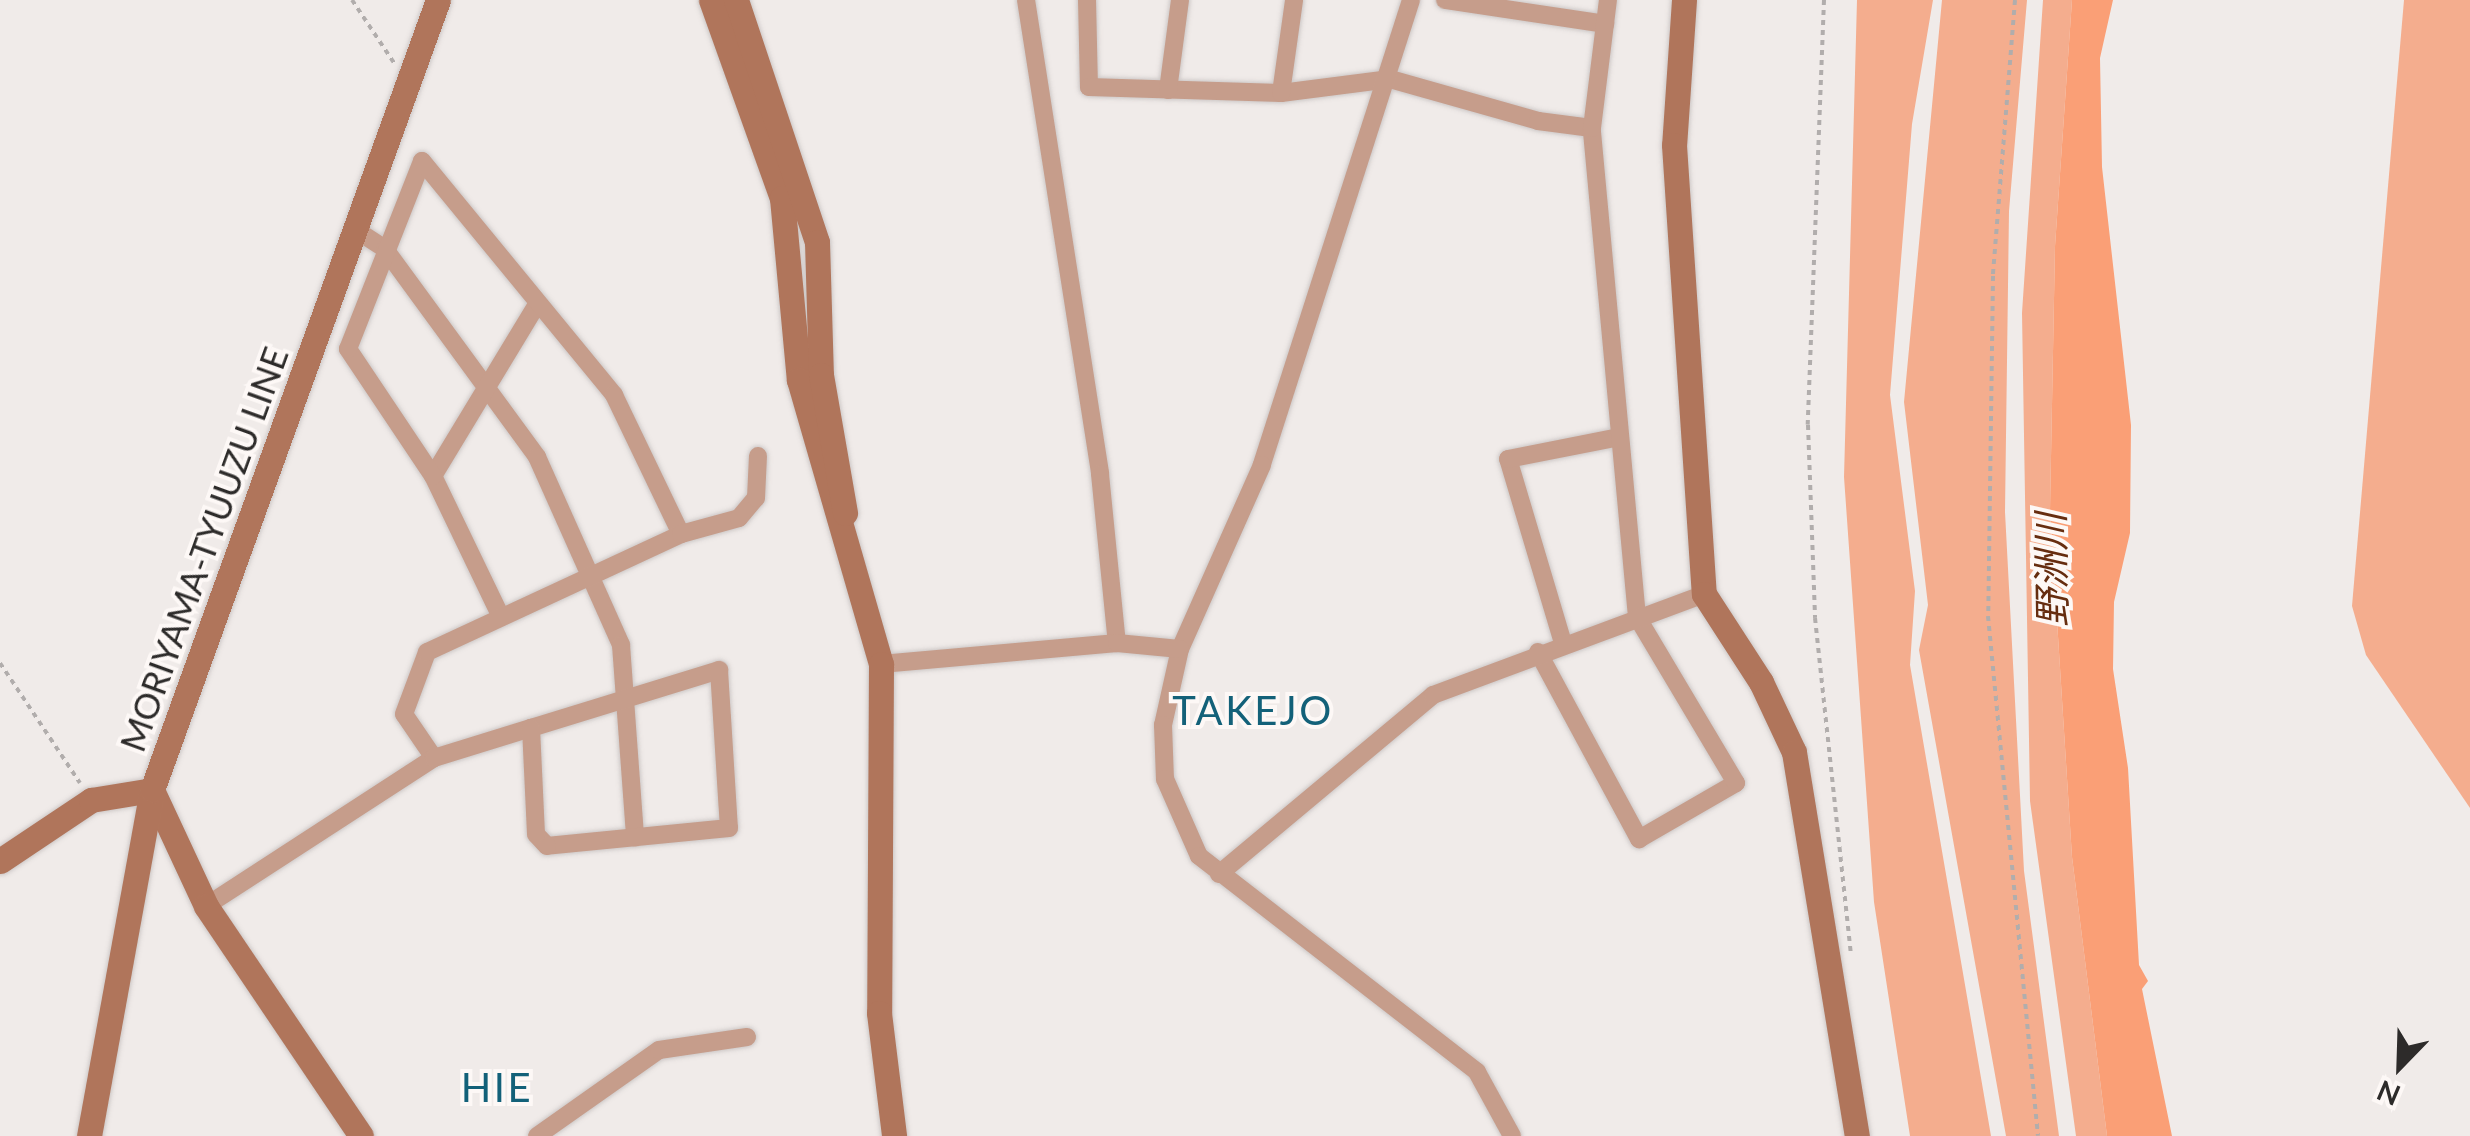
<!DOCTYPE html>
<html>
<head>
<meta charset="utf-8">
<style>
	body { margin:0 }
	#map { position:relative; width:2470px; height:1136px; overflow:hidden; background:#f0ebe9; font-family:Lato,"Noto Sans JP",sans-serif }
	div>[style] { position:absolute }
	.green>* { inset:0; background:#f4ad8e }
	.water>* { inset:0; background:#fa9f76 }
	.path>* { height:4px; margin-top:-2px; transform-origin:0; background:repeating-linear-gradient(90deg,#b1adac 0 5px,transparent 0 10px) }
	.roads { filter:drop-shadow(0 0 2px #cdc8c7) drop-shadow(0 0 2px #cdc8c7) }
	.street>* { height:18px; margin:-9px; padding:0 9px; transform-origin:9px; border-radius:9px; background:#c69d8b }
	.secondary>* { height:25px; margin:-12.5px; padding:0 12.5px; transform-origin:12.5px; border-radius:12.5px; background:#b0755b }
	span { translate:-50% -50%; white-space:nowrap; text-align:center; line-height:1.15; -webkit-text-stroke:8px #fdf8f6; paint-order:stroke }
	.street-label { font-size:35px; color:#2d2b2a }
	.water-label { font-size:38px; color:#662d10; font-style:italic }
	.quarter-label { font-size:40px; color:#136179; letter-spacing:2.5px }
	.north { position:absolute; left:2350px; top:1016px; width:100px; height:100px; -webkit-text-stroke:8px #fdf8f6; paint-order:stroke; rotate:203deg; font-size:28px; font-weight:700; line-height:40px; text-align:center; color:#2d2b2a }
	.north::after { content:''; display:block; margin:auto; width:35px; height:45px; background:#2d2b2a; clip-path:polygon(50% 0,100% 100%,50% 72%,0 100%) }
</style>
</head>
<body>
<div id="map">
	<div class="green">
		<i style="clip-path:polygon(1857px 0,1933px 0,1912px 124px,1890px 395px,1915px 591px,1910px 665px,1991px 1136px,1910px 1136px,1874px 902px,1844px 477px)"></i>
		<i style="clip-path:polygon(1942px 0,2027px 0,2009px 211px,2005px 512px,2024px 871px,2059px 1136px,2006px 1136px,1919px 650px,1928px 605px,1904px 402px)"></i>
		<i style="clip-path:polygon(2043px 0,2072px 0,2055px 246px,2050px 510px,2072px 857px,2107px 1136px,2076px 1136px,2030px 801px,2022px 313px)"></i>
		<i style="clip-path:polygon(2404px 0,2470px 0,2470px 808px,2366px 655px,2352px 606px)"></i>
	</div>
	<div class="water">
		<i style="clip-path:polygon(2072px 0,2113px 0,2100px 58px,2102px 167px,2131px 425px,2130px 533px,2114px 602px,2113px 669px,2128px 768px,2139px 965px,2148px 981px,2142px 989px,2172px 1136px,2107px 1136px,2072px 857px,2050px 510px,2055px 246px)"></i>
	</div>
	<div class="path">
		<i style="left:352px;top:0;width:76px;rotate:56.3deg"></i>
		<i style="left:1824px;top:0;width:425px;rotate:92.2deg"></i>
		<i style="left:1808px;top:425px;width:193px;rotate:87.9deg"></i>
		<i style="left:1815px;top:618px;width:337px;rotate:83.9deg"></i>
		<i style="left:2015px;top:0;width:277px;rotate:94.6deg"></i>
		<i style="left:1993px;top:276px;width:340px;rotate:90.8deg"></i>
		<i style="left:1988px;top:616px;width:522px;rotate:84.51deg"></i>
		<i style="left:0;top:663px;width:144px;rotate:56.3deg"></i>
	</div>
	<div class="roads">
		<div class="street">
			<i style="left:1026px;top:0;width:480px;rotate:81.1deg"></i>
			<i style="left:1100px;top:474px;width:170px;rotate:84.3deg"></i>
			<i style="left:1087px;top:0;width:87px;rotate:88.7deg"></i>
			<i style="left:1089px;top:87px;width:192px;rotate:1.8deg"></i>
			<i style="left:1281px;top:93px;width:110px;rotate:-7.3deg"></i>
			<i style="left:1390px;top:79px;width:154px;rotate:15.8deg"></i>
			<i style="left:1538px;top:121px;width:54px;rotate:7.4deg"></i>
			<i style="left:1411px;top:0;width:488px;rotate:107.8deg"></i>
			<i style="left:1262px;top:465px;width:201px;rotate:114deg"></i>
			<i style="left:1180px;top:649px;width:78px;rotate:102.6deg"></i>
			<i style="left:1163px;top:725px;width:54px;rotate:87.9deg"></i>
			<i style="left:1165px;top:779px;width:84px;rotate:66.2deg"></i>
			<i style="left:1199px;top:856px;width:352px;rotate:37.8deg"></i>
			<i style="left:1477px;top:1072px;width:73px;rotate:61.3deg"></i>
			<i style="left:1445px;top:0;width:162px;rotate:8.5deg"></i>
			<i style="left:1168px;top:90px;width:91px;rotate:-82.4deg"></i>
			<i style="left:1281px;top:93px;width:94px;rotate:-82deg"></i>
			<i style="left:356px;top:230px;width:35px;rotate:33deg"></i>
			<i style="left:385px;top:249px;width:258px;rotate:53.8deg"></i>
			<i style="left:537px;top:457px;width:206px;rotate:65.9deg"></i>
			<i style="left:621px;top:645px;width:193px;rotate:85.8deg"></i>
			<i style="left:433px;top:476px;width:201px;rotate:-58.8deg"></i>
			<i style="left:501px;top:617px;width:157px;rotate:-115.7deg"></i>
			<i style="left:433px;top:476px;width:153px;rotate:-123.8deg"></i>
			<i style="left:348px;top:349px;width:202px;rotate:-68.5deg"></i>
			<i style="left:422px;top:161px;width:303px;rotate:50.6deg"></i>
			<i style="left:614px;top:395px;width:154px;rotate:64.3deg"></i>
			<i style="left:1563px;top:643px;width:192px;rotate:-106.6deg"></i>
			<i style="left:1508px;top:459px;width:113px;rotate:-11.2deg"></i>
			<i style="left:1538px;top:652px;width:213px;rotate:61.6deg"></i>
			<i style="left:1639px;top:839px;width:112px;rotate:-30deg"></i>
			<i style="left:1736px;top:783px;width:193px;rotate:-120.8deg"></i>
			<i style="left:1637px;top:617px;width:491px;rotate:-95.3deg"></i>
			<i style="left:1592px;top:128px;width:129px;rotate:-82.9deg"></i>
			<i style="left:881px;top:664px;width:237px;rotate:-5.1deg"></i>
			<i style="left:1117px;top:643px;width:63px;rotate:5.4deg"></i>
			<i style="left:434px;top:758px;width:53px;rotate:-124.3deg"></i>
			<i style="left:404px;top:714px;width:66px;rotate:-69.6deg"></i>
			<i style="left:427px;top:652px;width:280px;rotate:-24.9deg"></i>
			<i style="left:681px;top:534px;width:60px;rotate:-15.4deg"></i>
			<i style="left:739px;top:518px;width:26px;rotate:-50deg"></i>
			<i style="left:756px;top:498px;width:42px;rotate:-87.3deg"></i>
			<i style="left:1219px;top:874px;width:279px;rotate:-39.9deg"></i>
			<i style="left:1433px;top:695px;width:289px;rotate:-20.4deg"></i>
			<i style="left:206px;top:906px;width:272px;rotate:-33deg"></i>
			<i style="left:434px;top:758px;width:102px;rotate:-17.2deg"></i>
			<i style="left:531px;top:728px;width:197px;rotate:-17.1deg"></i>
			<i style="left:719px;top:670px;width:158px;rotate:86.4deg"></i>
			<i style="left:729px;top:828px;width:183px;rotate:174.4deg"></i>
			<i style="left:547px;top:846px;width:16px;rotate:-133deg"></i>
			<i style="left:536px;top:834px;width:106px;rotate:-92.7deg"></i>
			<i style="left:537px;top:1136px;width:149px;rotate:-35.2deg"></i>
			<i style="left:659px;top:1050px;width:89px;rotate:-8.4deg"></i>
		</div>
		<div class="secondary">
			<i style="left:711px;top:0;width:210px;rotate:70.3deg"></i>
			<i style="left:782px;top:198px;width:183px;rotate:84.7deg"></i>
			<i style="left:799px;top:380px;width:296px;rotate:73.9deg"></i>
			<i style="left:881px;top:664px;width:349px;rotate:90.3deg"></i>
			<i style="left:879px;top:1013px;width:124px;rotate:83deg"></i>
			<i style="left:736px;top:0;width:255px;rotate:71.5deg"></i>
			<i style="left:817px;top:242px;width:133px;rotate:88.3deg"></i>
			<i style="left:821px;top:375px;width:140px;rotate:80.1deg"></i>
			<i style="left:1684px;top:0;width:145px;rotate:93.9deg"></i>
			<i style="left:1674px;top:145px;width:450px;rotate:86.2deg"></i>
			<i style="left:1704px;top:594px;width:105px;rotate:57.1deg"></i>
			<i style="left:1761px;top:682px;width:77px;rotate:64.8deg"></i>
			<i style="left:1794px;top:752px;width:389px;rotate:80.7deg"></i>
			<i style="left:152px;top:790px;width:128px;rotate:65deg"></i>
			<i style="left:206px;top:906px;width:277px;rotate:56deg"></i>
			<i style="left:0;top:861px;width:110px;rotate:-33.8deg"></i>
			<i style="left:91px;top:800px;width:62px;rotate:-9.3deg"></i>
			<i style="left:89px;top:1136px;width:352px;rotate:-79.7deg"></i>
			<i style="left:152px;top:790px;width:840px;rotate:-70.1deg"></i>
		</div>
	</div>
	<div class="street-label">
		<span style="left:203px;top:549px;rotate:-70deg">MORIYAMA-TYUUZU LINE</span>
	</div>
	<div class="water-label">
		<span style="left:2051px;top:570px;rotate:-91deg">野洲川</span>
	</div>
	<div class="quarter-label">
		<span style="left:1253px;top:710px">TAKEJO</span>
		<span style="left:497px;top:1087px">HIE</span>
	</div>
	<div class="north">N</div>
</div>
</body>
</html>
